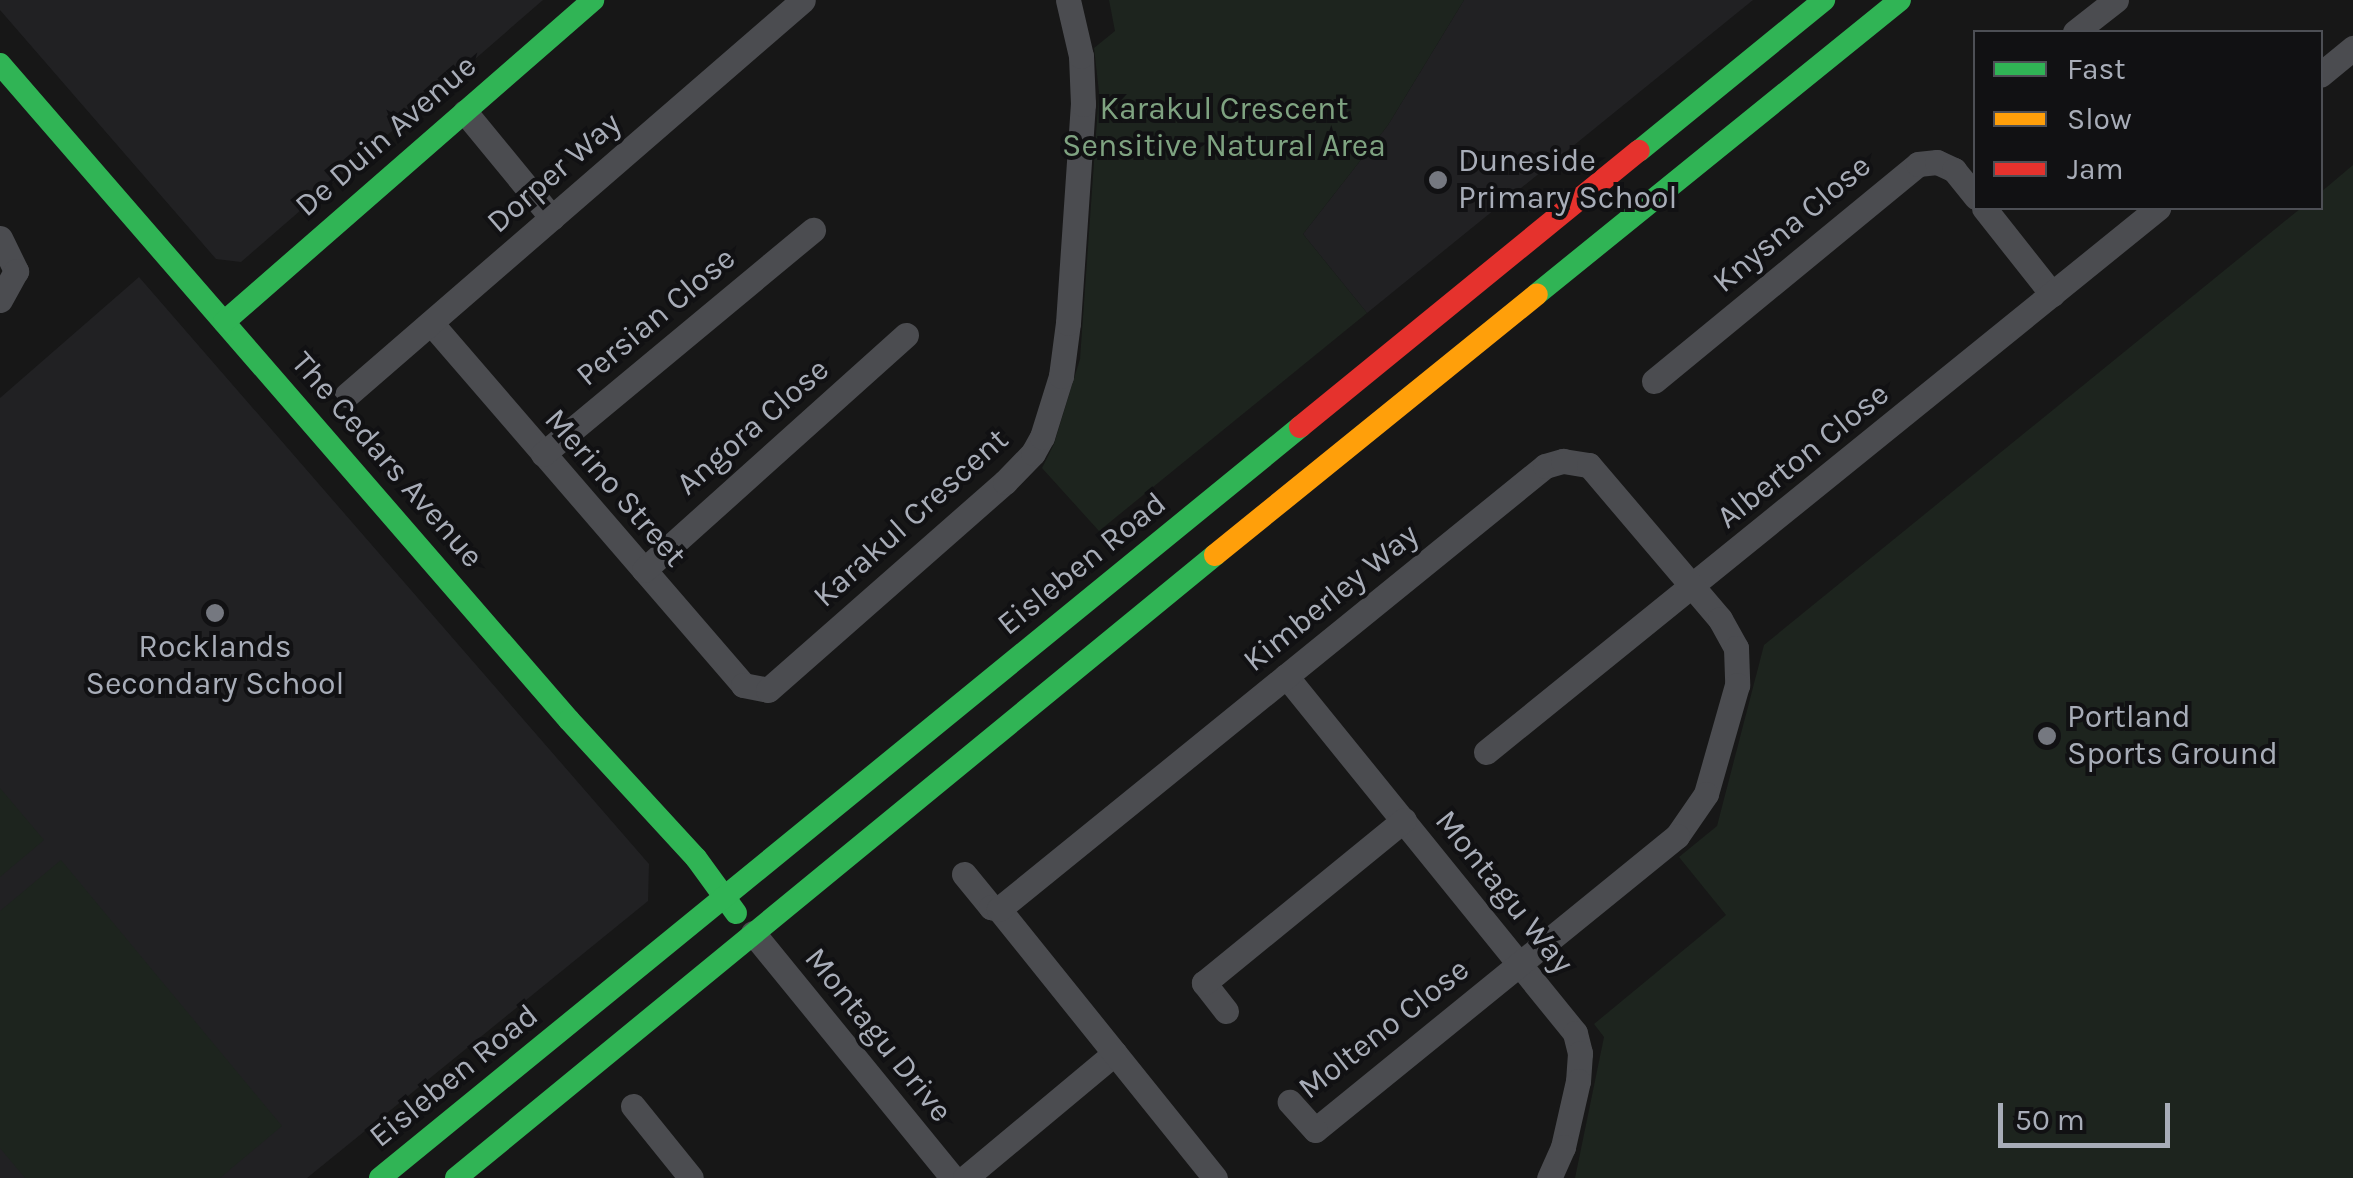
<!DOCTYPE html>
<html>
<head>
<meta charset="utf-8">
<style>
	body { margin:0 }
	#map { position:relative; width:2353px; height:1178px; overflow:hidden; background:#171717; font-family:Karla,sans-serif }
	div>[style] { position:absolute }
	.built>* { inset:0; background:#212123 }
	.green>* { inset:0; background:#1d241e }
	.street>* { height:25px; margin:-12.5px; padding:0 12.5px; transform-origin:12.5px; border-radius:12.5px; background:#4b4c50 }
	.fast>* { height:22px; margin:-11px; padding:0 11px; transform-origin:11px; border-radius:11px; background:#30b455 }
	.slow>* { height:22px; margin:-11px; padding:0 11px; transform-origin:11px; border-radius:11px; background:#ff9f0a }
	.jam>* { height:22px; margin:-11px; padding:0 11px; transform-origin:11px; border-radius:11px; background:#e5322d }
	.dots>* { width:28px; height:28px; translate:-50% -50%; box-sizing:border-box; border:5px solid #111113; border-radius:50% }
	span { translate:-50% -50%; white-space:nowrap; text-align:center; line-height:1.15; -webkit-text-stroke:8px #111113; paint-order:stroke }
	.park-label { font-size:32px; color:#7fa381 }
	.street-label { font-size:32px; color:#a8adb8 }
	.poi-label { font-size:32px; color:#a8adb8 }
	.left { translate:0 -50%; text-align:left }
	.legend { position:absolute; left:1973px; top:30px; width:350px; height:180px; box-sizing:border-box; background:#111113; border:2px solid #4d4f55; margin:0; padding:12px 18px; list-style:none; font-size:30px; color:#a8adb8 }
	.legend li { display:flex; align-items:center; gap:20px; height:50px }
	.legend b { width:50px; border:2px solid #4d4f55 }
	.scale { position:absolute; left:1998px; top:1103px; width:172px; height:45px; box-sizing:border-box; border:5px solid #a8adb8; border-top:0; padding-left:12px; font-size:30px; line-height:35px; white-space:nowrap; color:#a8adb8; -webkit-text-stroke:8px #111113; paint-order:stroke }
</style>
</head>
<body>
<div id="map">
	<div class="built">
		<i style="clip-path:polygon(0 0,543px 0,241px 262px,216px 259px,0 10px)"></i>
		<i style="clip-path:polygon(1464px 0,1753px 0,1367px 313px,1303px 234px,1388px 125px)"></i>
		<i style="clip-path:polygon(139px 277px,649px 864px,648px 901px,307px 1178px,0 1178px,0 398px)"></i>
	</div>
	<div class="green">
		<i style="clip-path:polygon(1109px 0,1464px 0,1388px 125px,1303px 234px,1367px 313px,1099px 531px,1042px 468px,1054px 444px,1080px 359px,1099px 92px,1094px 48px,1115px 31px)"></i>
		<i style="clip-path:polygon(2353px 165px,2353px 1178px,1575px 1178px,1604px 1037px,1594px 1024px,1726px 915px,1679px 857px,1717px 826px,1764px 645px,2301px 208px,2320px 208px,2321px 192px)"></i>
		<i style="clip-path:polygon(0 788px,44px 840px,0 877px)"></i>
		<i style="clip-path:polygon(61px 860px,282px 1126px,220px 1178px,25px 1178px,0 1148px,0 911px)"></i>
	</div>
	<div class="street">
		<i style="left:2075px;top:32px;width:52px;rotate:-38deg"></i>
		<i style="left:2320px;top:75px;width:43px;rotate:-39.3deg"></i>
		<i style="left:465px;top:112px;width:137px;rotate:50.6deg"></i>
		<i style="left:1984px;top:208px;width:110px;rotate:51.7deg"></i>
		<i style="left:0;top:238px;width:37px;rotate:64deg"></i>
		<i style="left:16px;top:271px;width:33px;rotate:119deg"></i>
		<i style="left:431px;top:323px;width:478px;rotate:49.2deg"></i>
		<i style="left:743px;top:685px;width:25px;rotate:11deg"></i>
		<i style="left:768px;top:690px;width:315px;rotate:-41.3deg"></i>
		<i style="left:1005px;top:482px;width:40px;rotate:-46deg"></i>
		<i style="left:1033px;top:453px;width:18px;rotate:-61deg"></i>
		<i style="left:1042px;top:437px;width:64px;rotate:-72.7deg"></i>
		<i style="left:1061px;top:376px;width:53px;rotate:-82.5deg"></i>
		<i style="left:1068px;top:323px;width:220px;rotate:-86.1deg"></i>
		<i style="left:1083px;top:104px;width:48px;rotate:-92.4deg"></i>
		<i style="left:1081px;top:56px;width:57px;rotate:-103.1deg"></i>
		<i style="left:1654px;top:381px;width:342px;rotate:-39.4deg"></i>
		<i style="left:1918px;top:164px;width:19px;rotate:-6deg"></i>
		<i style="left:1937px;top:162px;width:19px;rotate:25deg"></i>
		<i style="left:1954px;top:170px;width:35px;rotate:51deg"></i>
		<i style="left:347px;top:395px;width:603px;rotate:-40.9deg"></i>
		<i style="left:543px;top:454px;width:351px;rotate:-39.7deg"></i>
		<i style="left:644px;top:570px;width:352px;rotate:-41.9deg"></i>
		<i style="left:1286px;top:676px;width:459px;rotate:51deg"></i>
		<i style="left:1575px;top:1033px;width:21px;rotate:76deg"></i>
		<i style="left:1580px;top:1053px;width:28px;rotate:94deg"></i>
		<i style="left:1578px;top:1081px;width:68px;rotate:102.8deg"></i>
		<i style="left:1563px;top:1147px;width:34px;rotate:114deg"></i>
		<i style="left:1486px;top:752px;width:865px;rotate:-38.99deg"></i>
		<i style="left:964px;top:874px;width:43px;rotate:50.7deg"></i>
		<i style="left:991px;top:907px;width:8px;rotate:14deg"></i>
		<i style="left:753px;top:933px;width:316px;rotate:50.8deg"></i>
		<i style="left:1226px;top:1011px;width:36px;rotate:-128deg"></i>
		<i style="left:1204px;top:983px;width:258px;rotate:-39.2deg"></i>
		<i style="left:633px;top:1106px;width:92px;rotate:51.1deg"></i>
		<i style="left:965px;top:1178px;width:195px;rotate:-39.8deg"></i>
		<i style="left:1215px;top:1178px;width:345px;rotate:-128.8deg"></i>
		<i style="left:999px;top:909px;width:703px;rotate:-39.05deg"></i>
		<i style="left:1545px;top:466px;width:19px;rotate:-16deg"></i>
		<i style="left:1563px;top:461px;width:26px;rotate:9deg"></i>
		<i style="left:1589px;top:465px;width:202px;rotate:49.6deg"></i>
		<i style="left:1720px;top:619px;width:33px;rotate:61deg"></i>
		<i style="left:1736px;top:648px;width:37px;rotate:88deg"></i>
		<i style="left:1737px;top:685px;width:113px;rotate:105.9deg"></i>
		<i style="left:1706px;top:794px;width:51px;rotate:124.6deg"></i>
		<i style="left:1677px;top:836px;width:466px;rotate:140.9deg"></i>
		<i style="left:1315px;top:1130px;width:38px;rotate:-132deg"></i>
	</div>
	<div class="fast">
		<i style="left:0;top:64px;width:868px;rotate:49.06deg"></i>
		<i style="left:569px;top:720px;width:188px;rotate:47.4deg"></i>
		<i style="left:696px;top:858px;width:68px;rotate:54deg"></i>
		<i style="left:1639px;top:151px;width:239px;rotate:-39.2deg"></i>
		<i style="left:1537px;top:294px;width:467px;rotate:-39deg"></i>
		<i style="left:224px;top:322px;width:490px;rotate:-41.1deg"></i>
		<i style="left:380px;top:1178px;width:1188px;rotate:-39.22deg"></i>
		<i style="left:456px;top:1178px;width:982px;rotate:-39.38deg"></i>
	</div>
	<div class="slow">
		<i style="left:1215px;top:555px;width:414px;rotate:-39deg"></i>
	</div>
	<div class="jam">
		<i style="left:1300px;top:427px;width:437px;rotate:-39.2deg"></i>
	</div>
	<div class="dots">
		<i style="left:1438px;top:180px;background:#757880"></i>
		<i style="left:215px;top:613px;background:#757880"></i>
		<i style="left:2047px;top:736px;background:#757880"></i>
	</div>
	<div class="park-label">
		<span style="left:1224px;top:128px">Karakul Crescent<br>Sensitive Natural Area</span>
	</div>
	<div class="street-label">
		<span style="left:386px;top:136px;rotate:-41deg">De Duin Avenue</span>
		<span style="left:554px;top:173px;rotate:-41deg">Dorper Way</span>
		<span style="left:1792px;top:224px;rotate:-40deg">Knysna Close</span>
		<span style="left:656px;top:317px;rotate:-40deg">Persian Close</span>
		<span style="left:753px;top:427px;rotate:-41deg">Angora Close</span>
		<span style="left:1803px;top:456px;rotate:-39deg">Alberton Close</span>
		<span style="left:387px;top:460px;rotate:49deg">The Cedars Avenue</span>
		<span style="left:615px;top:488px;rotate:49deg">Merino Street</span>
		<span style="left:911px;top:518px;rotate:-42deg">Karakul Crescent</span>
		<span style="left:1082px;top:564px;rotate:-39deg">Eisleben Road</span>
		<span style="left:1331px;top:598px;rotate:-39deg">Kimberley Way</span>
		<span style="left:1504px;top:892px;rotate:51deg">Montagu Way</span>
		<span style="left:1384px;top:1029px;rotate:-38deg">Molteno Close</span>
		<span style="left:878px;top:1035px;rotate:51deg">Montagu Drive</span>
		<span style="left:454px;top:1076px;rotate:-39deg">Eisleben Road</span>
	</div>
	<div class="poi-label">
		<span class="left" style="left:1458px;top:180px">Duneside<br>Primary School</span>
		<span style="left:215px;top:666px">Rocklands<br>Secondary School</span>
		<span class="left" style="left:2067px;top:736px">Portland<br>Sports Ground</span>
	</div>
	<ul class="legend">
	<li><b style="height:12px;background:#30b455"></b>Fast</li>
	<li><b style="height:12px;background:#ff9f0a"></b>Slow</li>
	<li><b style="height:12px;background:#e5322d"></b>Jam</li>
	</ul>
	<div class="scale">50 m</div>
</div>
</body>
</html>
